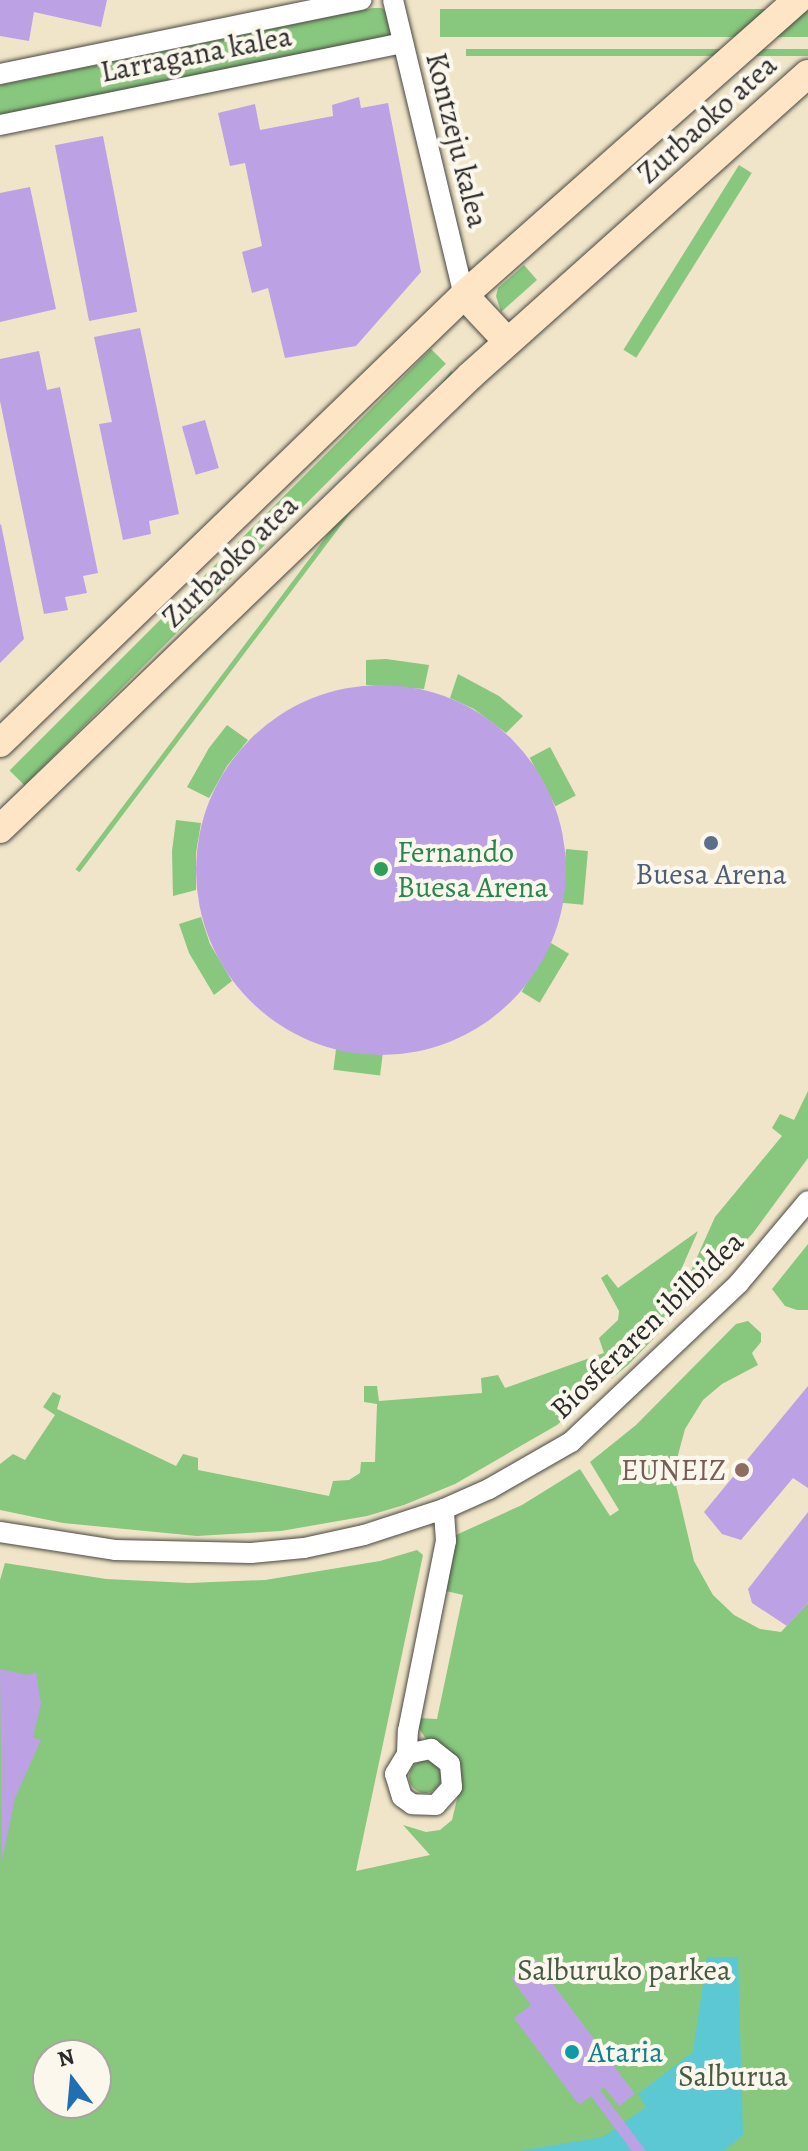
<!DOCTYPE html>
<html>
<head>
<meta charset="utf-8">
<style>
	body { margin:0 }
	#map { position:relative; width:808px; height:2151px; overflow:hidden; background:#f0e5c8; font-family:Alegreya,serif }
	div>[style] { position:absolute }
	.green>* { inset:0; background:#88c77e; transform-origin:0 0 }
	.round { border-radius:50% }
	.water>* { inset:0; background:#5cc8d4 }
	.building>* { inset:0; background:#bda1e5; transform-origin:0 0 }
	.roads { filter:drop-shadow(0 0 2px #494743) drop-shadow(0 0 2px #494743) }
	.street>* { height:20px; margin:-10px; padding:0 10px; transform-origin:10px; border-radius:10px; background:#fff }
	.secondary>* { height:28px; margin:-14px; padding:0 14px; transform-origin:14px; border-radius:14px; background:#fde5c5 }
	.dots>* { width:22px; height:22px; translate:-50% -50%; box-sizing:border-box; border:4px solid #fbf7ec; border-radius:50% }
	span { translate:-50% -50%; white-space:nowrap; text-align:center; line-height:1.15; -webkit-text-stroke:8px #fbf7ec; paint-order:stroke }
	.street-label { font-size:30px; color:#2b2b2b }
	.leisure-label { font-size:30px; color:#27864d }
	.left { translate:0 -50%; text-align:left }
	.service-label { font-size:30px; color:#4e5e75 }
	.education-label { font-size:30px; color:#785e54 }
	.right { translate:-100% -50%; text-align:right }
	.park-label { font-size:30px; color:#475a44 }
	.culture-label { font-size:30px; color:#0d838f }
	.north { position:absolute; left:32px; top:2039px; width:80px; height:80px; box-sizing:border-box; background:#fbf7ec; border:2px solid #a8a59f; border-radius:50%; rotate:344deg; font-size:22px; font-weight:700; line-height:32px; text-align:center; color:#2b2b2b }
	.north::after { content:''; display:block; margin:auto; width:28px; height:36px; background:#1f6fb2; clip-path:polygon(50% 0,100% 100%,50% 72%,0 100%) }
</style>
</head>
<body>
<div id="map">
	<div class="green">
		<i style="clip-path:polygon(373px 8px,382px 8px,389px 14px,393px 32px,383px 39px,0 117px,0 85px)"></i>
		<i style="left:808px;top:9px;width:28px;height:368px;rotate:90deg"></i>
		<i style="left:808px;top:49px;width:7px;height:342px;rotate:90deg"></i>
		<i style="left:739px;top:165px;width:15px;height:218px;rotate:32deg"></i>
		<i style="clip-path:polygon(524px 265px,537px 280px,501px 312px,496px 296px,498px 288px)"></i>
		<i style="left:431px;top:349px;width:21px;height:596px;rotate:45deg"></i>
		<i style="left:451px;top:371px;width:5px;height:624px;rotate:37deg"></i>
		<i style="clip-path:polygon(386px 659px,429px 665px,424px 689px,366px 685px,366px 660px)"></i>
		<i style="clip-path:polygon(458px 674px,499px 696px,523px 716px,506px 733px,474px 709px,450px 698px)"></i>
		<i style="clip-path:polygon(227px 725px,248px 740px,227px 766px,209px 798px,187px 787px,209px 748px)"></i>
		<i style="left:550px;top:747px;width:55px;height:23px;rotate:62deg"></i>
		<i style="clip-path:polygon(176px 820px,201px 823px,196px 853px,196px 890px,173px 896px,172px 851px)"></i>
		<i style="left:566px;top:849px;width:22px;height:54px;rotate:5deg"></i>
		<i style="clip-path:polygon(201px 917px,210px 944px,232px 981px,214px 995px,189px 953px,179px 924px)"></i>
		<i style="left:551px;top:943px;width:21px;height:57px;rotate:31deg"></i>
		<i style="left:336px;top:1049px;width:47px;height:21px;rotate:7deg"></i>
		<i style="clip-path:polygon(808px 1091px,808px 1158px,753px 1233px,696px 1295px,685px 1284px,715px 1217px,782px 1136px,772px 1128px,780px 1114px,794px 1120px)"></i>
		<i style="clip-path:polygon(698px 1231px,670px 1295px,683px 1308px,629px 1364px,557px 1425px,455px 1484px,404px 1505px,367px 1516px,281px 1531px,197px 1536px,63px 1523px,0 1510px,0 1464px,13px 1454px,25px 1460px,55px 1415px,43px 1407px,53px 1392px,61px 1396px,57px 1409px,176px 1466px,183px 1454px,198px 1458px,198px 1470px,329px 1496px,333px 1481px,349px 1480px,360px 1473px,361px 1462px,375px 1462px,377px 1404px,364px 1402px,364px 1386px,377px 1386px,379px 1401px,482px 1393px,481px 1378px,498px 1375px,505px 1388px,604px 1353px,599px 1338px,618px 1320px,619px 1311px,601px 1278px,607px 1274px,618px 1288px)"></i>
		<i style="clip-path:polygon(808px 1244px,808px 1310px,797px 1310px,785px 1306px,772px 1289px)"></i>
		<i style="clip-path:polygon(evenodd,748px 1321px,761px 1333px,761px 1342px,752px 1353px,758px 1365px,722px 1384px,703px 1400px,685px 1429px,678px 1455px,676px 1485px,694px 1561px,713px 1595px,734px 1615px,760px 1629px,781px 1632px,808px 1603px,808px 2151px,0 2151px,0 1580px,5px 1563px,106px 1579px,189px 1583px,265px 1580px,380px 1561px,417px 1550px,423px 1555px,356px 1871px,430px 1855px,403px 1825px,426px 1832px,440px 1830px,452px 1820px,459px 1791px,440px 1744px,426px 1739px,418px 1727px,419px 1718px,437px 1719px,463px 1595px,446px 1591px,456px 1535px,522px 1505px,580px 1469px,610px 1516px,619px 1510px,590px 1462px,636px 1425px,736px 1324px,748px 1321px,48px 2055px,96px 2055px,96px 2103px,48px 2103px,48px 2055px)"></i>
		<i class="round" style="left:409px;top:1761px;width:32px;height:32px"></i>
	</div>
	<div class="water">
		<i style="clip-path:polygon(707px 1957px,738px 1957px,743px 2135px,724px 2151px,519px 2151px,603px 2137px,646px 2107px,638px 2094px,693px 2052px)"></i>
	</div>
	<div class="building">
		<i style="clip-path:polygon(0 0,107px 0,101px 27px,34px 12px,29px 41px,0 36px)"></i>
		<i style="clip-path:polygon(359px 97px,361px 108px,388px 103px,421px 272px,356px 346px,285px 358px,268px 288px,252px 293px,242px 252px,262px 246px,245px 163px,230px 166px,218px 113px,255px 104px,260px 130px,333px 116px,332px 105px)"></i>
		<i style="left:103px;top:136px;width:179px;height:49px;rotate:79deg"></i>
		<i style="clip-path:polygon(30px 187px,56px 309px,0 322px,0 193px)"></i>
		<i style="clip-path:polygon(140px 328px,179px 514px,149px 521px,151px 534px,123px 540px,99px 424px,112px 422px,94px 337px)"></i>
		<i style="clip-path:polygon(39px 351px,47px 390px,60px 387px,98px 573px,83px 576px,87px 593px,65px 597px,68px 610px,44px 614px,0 401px,0 359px)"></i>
		<i style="left:205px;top:420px;width:50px;height:24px;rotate:74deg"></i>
		<i style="clip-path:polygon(1px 524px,24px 639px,0 663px,0 525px)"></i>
		<i class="round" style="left:196px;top:685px;width:370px;height:370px"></i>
		<i style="clip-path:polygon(808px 1386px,808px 1488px,793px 1478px,741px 1540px,722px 1534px,704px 1512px)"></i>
		<i style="clip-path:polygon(808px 1512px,808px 1603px,787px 1626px,752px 1603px,748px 1589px)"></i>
		<i style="clip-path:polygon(0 1669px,27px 1675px,36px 1672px,41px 1704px,33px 1737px,41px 1740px,15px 1798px,2px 1861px)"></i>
		<i style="clip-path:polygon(535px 1960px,635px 2094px,619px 2106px,604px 2087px,600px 2090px,646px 2151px,632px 2151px,591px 2096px,579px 2105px,514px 2018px,531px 2005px,511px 1978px)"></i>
	</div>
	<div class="roads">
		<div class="street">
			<i style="left:393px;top:0;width:303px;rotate:76.5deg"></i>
			<i style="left:0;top:74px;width:369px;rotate:-11.6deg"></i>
			<i style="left:0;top:125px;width:411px;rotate:-11.5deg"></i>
			<i style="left:0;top:1532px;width:116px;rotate:8.9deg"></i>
			<i style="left:115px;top:1550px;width:136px;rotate:1.3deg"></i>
			<i style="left:251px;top:1553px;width:53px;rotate:-5.4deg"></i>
			<i style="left:304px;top:1548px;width:61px;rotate:-12.2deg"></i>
			<i style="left:364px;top:1535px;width:84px;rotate:-18deg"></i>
			<i style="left:444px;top:1509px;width:49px;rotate:-24deg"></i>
			<i style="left:489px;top:1489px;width:95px;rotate:-29.8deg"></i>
			<i style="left:571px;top:1442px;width:231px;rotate:-43.4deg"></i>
			<i style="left:739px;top:1283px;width:107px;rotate:-49.9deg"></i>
			<i style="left:407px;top:1754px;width:25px;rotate:-12deg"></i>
			<i style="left:431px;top:1749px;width:24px;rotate:38deg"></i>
			<i style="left:450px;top:1764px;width:23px;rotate:85deg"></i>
			<i style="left:452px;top:1787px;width:24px;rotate:132deg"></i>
			<i style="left:436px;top:1805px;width:24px;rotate:-178deg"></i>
			<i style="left:412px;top:1804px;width:12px;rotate:-145deg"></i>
			<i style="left:402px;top:1797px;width:24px;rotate:-107deg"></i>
			<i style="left:395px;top:1774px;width:23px;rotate:-59deg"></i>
			<i style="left:407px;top:1754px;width:23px;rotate:-88deg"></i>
			<i style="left:408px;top:1731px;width:194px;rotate:-78.7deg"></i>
			<i style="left:446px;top:1541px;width:32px;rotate:-94deg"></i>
		</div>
		<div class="secondary">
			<i style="left:464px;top:295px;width:64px;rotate:46.9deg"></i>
			<i style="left:0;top:743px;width:645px;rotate:-43.99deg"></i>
			<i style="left:464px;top:295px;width:446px;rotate:-41.5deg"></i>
			<i style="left:0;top:829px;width:653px;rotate:-43.94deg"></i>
			<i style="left:470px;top:376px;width:453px;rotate:-41.8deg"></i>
		</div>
	</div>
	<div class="dots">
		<i style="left:711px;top:843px;background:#5c6f8a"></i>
		<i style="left:381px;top:869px;background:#2e9e5b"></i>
		<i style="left:742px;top:1470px;background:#8d6e63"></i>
		<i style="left:572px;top:2052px;background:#0f9aa8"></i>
	</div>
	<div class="street-label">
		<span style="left:196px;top:54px;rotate:-11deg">Larragana kalea</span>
		<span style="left:707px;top:119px;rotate:-42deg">Zurbaoko atea</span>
		<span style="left:457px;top:140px;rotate:76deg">Kontzeju kalea</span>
		<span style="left:230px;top:561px;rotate:-44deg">Zurbaoko atea</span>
		<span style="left:647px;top:1325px;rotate:-44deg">Biosferaren ibilbidea</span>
	</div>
	<div class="leisure-label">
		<span class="left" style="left:397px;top:869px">Fernando<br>Buesa Arena</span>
	</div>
	<div class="service-label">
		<span style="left:711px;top:874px">Buesa Arena</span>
	</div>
	<div class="education-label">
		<span class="right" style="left:726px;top:1470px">EUNEIZ</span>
	</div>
	<div class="park-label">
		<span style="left:624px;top:1970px">Salburuko parkea</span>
		<span style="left:733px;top:2076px">Salburua</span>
	</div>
	<div class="culture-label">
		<span class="left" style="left:588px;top:2052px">Ataria</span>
	</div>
	<div class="north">N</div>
</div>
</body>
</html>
